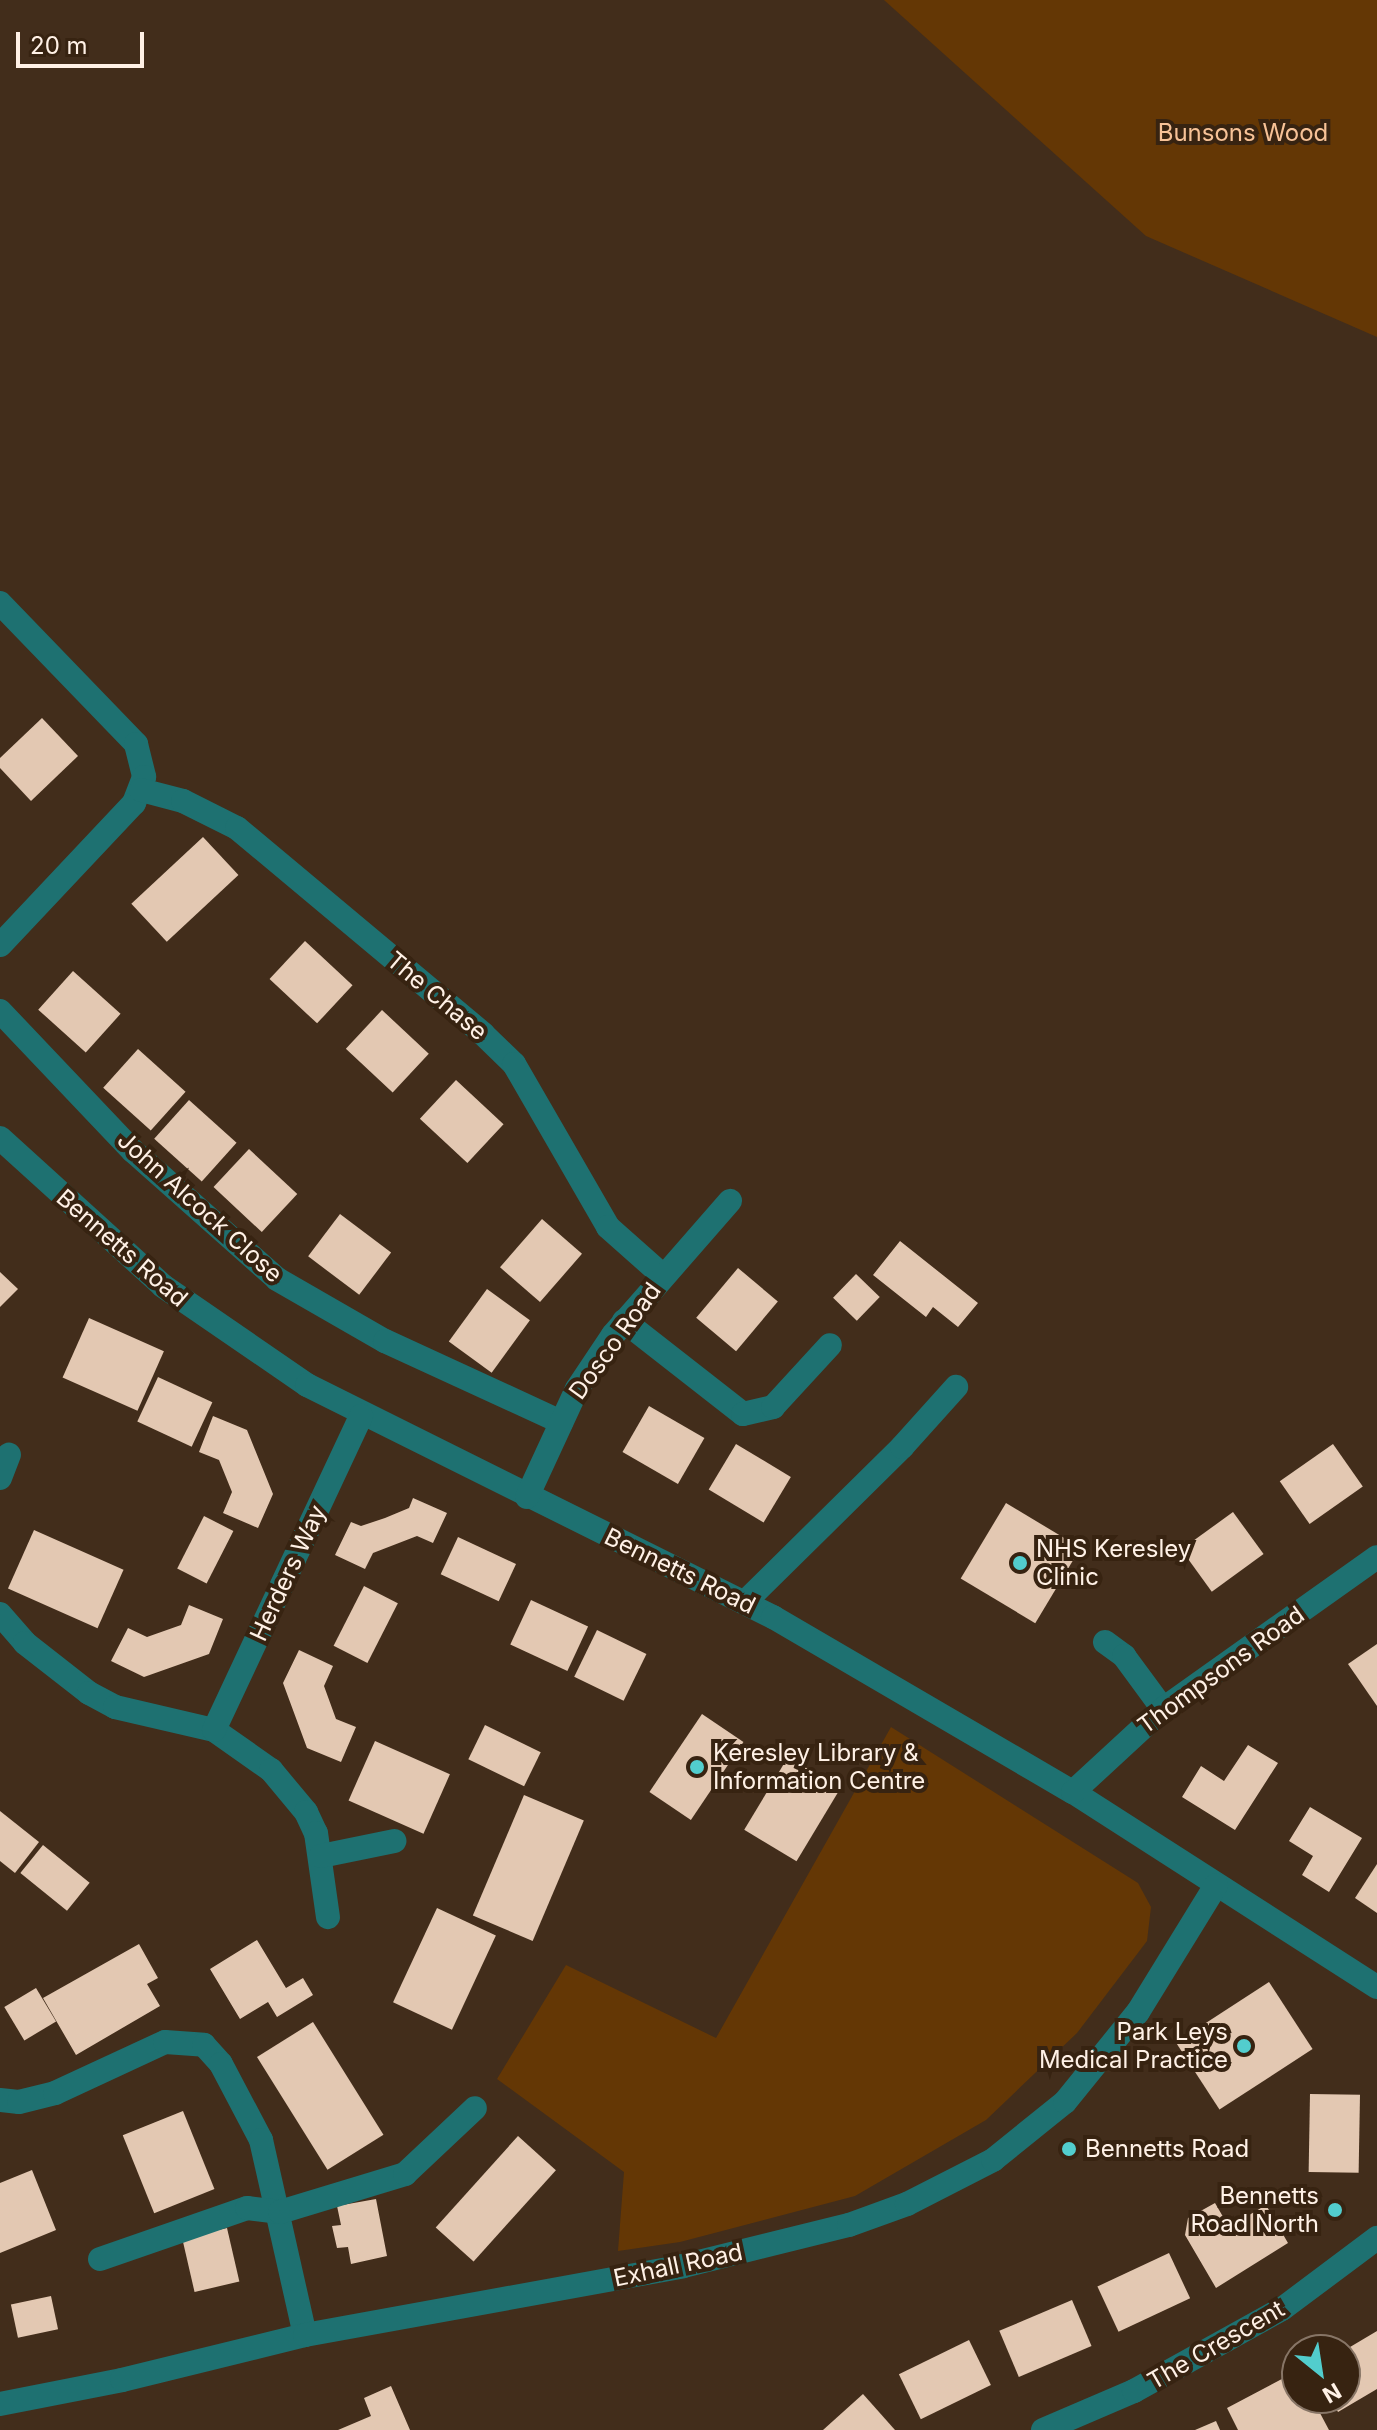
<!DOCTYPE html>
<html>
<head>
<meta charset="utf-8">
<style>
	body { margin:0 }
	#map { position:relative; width:1377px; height:2430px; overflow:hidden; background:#422d1b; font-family:Inter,sans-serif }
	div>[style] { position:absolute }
	.green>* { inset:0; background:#643705 }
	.building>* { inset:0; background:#e3c8b2; transform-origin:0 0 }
	.minor>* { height:24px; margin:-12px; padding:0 12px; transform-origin:12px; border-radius:12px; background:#1e7171 }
	.dots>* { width:22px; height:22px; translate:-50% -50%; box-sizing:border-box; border:4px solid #372311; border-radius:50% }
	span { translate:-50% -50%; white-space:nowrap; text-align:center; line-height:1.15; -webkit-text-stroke:8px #372311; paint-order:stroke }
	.park-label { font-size:24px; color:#f7c297 }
	.street-label { font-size:24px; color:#fff1e6 }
	.poi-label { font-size:24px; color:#fff1e6 }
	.left { translate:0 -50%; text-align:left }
	.right { translate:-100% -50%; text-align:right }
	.north { position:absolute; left:1281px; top:2334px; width:80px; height:80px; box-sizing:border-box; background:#372311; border:2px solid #877566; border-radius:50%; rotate:150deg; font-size:22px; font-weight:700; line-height:32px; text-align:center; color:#fff1e6 }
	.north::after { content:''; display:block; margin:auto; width:28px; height:36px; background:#52cdcd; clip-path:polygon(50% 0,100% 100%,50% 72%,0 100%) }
	.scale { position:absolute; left:16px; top:32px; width:128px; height:36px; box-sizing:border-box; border:4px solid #fff1e6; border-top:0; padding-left:10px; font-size:24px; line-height:28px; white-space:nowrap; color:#fff1e6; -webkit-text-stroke:6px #372311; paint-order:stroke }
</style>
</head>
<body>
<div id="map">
	<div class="green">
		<i style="clip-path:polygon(884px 0,1377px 0,1377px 337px,1146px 236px)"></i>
		<i style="clip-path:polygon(891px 1727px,1138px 1883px,1151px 1907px,1147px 1941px,1077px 2033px,986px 2120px,855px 2196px,680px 2242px,618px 2251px,624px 2172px,497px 2079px,566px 1965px,716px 2038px)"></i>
	</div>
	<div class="building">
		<i style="clip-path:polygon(42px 718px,78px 756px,31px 801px,0 768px,0 758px)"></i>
		<i style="left:203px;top:837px;width:52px;height:98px;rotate:47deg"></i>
		<i style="left:305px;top:941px;width:65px;height:52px;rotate:43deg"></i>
		<i style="left:73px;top:971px;width:64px;height:52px;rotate:42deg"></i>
		<i style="left:382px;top:1010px;width:64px;height:53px;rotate:43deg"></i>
		<i style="left:138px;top:1049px;width:64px;height:52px;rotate:42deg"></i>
		<i style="left:456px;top:1080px;width:65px;height:53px;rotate:43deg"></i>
		<i style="left:189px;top:1100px;width:64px;height:52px;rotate:42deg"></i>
		<i style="left:249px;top:1149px;width:66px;height:52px;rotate:43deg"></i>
		<i style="left:340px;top:1214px;width:64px;height:53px;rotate:37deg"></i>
		<i style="left:542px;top:1219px;width:53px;height:64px;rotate:41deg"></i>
		<i style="clip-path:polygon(900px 1241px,978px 1303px,958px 1327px,933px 1307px,926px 1317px,873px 1275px)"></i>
		<i style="left:738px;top:1268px;width:52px;height:65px;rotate:40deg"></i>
		<i style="clip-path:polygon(0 1272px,18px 1289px,0 1307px)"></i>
		<i style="left:856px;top:1274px;width:33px;height:33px;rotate:44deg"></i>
		<i style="left:487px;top:1289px;width:53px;height:65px;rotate:36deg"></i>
		<i style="left:89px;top:1318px;width:82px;height:65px;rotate:24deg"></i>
		<i style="left:158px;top:1377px;width:60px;height:49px;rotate:25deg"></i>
		<i style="left:649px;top:1406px;width:64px;height:53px;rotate:30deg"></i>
		<i style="clip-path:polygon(213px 1416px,247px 1430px,273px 1494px,258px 1528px,223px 1513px,232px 1492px,219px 1460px,199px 1452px)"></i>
		<i style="left:736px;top:1444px;width:64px;height:53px;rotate:31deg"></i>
		<i style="left:1333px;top:1444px;width:52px;height:65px;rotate:55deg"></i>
		<i style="clip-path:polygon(413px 1498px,447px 1513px,433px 1543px,417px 1536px,373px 1553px,365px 1569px,335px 1555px,351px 1522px,361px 1526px,385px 1518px,409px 1508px)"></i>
		<i style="left:1006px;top:1503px;width:87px;height:88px;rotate:31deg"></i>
		<i style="left:1233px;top:1512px;width:52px;height:64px;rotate:54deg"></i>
		<i style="left:204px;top:1516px;width:33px;height:59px;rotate:27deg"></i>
		<i style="left:34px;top:1530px;width:98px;height:64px;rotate:24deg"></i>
		<i style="left:458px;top:1537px;width:64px;height:41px;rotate:25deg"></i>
		<i style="left:364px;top:1586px;width:38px;height:67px;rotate:27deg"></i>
		<i style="left:531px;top:1600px;width:63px;height:49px;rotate:25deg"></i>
		<i style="clip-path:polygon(189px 1605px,223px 1619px,209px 1654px,144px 1677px,111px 1661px,128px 1628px,147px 1637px,181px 1625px)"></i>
		<i style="left:597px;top:1630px;width:55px;height:52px;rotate:26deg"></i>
		<i style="clip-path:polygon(1377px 1644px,1377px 1706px,1348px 1664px)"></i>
		<i style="clip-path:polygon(299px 1650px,333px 1666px,324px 1686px,336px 1719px,356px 1727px,341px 1762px,307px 1748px,283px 1683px)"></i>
		<i style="left:702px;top:1714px;width:50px;height:94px;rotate:34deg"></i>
		<i style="left:485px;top:1725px;width:62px;height:38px;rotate:26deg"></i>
		<i style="left:375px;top:1741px;width:82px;height:65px;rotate:24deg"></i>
		<i style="clip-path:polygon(1248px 1745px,1278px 1763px,1235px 1830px,1182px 1797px,1201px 1766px,1224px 1781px)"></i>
		<i style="left:788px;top:1757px;width:61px;height:85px;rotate:31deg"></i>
		<i style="left:524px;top:1795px;width:65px;height:131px;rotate:23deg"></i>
		<i style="clip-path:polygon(1310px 1807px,1362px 1838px,1329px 1892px,1302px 1875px,1313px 1856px,1289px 1841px)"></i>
		<i style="clip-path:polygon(0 1811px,39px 1842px,15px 1873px,0 1861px)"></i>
		<i style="left:43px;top:1845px;width:60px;height:36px;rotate:39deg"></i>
		<i style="clip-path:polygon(1377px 1864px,1377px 1913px,1355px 1898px)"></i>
		<i style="left:437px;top:1908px;width:65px;height:104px;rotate:25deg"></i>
		<i style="clip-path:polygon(257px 1940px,286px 1988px,303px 1978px,313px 1995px,277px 2017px,268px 2002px,240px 2019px,210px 1969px)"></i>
		<i style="clip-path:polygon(139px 1944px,158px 1978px,147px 1984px,160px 2006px,76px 2055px,43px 1998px)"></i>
		<i style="left:1269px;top:1982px;width:80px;height:111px;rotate:57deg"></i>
		<i style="left:36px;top:1988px;width:39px;height:37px;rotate:59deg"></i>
		<i style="left:313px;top:2022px;width:133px;height:66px;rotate:58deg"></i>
		<i style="left:1310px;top:2094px;width:50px;height:78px;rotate:1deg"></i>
		<i style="left:183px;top:2111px;width:84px;height:65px;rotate:68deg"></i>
		<i style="left:518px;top:2136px;width:51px;height:123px;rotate:42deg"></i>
		<i style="clip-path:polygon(32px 2170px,56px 2230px,0 2253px,0 2183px)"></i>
		<i style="clip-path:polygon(376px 2199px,387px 2256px,351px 2264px,348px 2247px,337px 2248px,332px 2226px,341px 2225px,337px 2206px)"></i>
		<i style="clip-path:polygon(1215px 2203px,1229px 2227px,1266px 2205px,1288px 2243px,1216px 2288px,1185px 2235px,1188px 2218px)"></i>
		<i style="left:227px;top:2228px;width:55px;height:46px;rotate:77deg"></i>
		<i style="left:1169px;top:2253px;width:50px;height:79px;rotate:65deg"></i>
		<i style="left:51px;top:2296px;width:34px;height:41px;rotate:78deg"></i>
		<i style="left:1072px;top:2300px;width:50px;height:79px;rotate:67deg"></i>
		<i style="clip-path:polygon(1377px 2331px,1377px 2389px,1338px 2412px,1330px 2398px,1345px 2398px,1345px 2350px)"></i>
		<i style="left:969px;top:2340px;width:50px;height:78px;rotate:64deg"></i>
		<i style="clip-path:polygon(1297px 2371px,1297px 2398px,1312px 2398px,1329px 2430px,1238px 2430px,1227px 2408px)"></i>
		<i style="clip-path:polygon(391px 2386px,410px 2430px,338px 2430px,371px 2416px,364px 2398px)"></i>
		<i style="clip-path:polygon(863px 2394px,895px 2430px,823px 2430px)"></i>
		<i style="clip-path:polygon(1216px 2421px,1220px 2430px,1195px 2430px)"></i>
	</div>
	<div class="minor">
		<i style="left:0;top:603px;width:196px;rotate:46deg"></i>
		<i style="left:136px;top:744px;width:34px;rotate:76deg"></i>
		<i style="left:144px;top:777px;width:28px;rotate:111deg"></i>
		<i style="left:134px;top:803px;width:195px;rotate:133.3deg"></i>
		<i style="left:141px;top:790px;width:43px;rotate:14.7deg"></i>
		<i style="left:183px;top:801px;width:60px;rotate:26.6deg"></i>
		<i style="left:237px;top:828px;width:321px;rotate:39.9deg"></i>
		<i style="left:483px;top:1034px;width:43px;rotate:44.1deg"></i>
		<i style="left:514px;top:1064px;width:188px;rotate:60deg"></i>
		<i style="left:608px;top:1227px;width:72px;rotate:41.6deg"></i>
		<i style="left:0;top:1011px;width:193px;rotate:46.5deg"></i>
		<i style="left:133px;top:1151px;width:193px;rotate:41.6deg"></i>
		<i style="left:277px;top:1279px;width:125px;rotate:29.9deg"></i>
		<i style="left:385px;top:1341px;width:194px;rotate:24.7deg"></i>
		<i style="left:0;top:1138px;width:220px;rotate:42.2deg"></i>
		<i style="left:163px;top:1286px;width:175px;rotate:34.5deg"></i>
		<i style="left:307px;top:1385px;width:521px;rotate:26.47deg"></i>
		<i style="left:773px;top:1617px;width:347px;rotate:30.3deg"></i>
		<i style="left:1073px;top:1792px;width:361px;rotate:32.7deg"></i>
		<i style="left:624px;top:1321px;width:151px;rotate:38deg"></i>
		<i style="left:743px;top:1414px;width:31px;rotate:-13deg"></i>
		<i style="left:773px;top:1407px;width:84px;rotate:-47.4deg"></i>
		<i style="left:0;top:1478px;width:25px;rotate:-69deg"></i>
		<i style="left:527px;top:1497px;width:119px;rotate:-65.2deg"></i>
		<i style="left:577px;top:1389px;width:65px;rotate:-56.3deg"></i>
		<i style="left:613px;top:1335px;width:178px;rotate:-48.9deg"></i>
		<i style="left:745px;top:1602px;width:221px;rotate:-44.6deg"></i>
		<i style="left:902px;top:1447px;width:81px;rotate:-48deg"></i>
		<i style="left:0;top:1614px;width:38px;rotate:49deg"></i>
		<i style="left:25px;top:1643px;width:81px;rotate:38deg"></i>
		<i style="left:89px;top:1693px;width:30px;rotate:28deg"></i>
		<i style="left:115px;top:1707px;width:102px;rotate:13.1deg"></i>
		<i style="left:214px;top:1730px;width:70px;rotate:35.1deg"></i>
		<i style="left:271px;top:1770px;width:55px;rotate:50.2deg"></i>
		<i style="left:306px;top:1812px;width:23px;rotate:65deg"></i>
		<i style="left:316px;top:1833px;width:85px;rotate:81.9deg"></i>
		<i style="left:1105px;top:1642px;width:24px;rotate:36deg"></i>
		<i style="left:1124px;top:1656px;width:66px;rotate:53.7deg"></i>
		<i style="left:214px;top:1730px;width:347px;rotate:-64.9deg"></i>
		<i style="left:1073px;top:1792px;width:122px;rotate:-42.7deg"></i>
		<i style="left:1163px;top:1709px;width:262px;rotate:-35.4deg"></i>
		<i style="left:321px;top:1856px;width:75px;rotate:-11.6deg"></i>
		<i style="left:0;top:2100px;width:19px;rotate:6deg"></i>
		<i style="left:19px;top:2102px;width:37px;rotate:-14deg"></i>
		<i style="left:55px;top:2093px;width:121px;rotate:-24.9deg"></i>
		<i style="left:165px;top:2042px;width:39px;rotate:4deg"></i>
		<i style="left:204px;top:2045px;width:25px;rotate:48deg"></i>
		<i style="left:221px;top:2064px;width:86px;rotate:62.2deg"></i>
		<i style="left:261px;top:2140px;width:200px;rotate:77.3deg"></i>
		<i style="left:100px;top:2259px;width:156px;rotate:-19.1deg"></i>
		<i style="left:247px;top:2208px;width:33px;rotate:7deg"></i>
		<i style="left:280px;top:2212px;width:131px;rotate:-16.9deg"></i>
		<i style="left:405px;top:2174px;width:96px;rotate:-43.3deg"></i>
		<i style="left:0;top:2404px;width:124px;rotate:-11.1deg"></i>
		<i style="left:122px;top:2380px;width:188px;rotate:-13.8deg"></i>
		<i style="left:305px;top:2335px;width:384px;rotate:-10.3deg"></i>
		<i style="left:683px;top:2266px;width:171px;rotate:-13.9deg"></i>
		<i style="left:849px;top:2225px;width:62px;rotate:-19.9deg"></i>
		<i style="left:907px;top:2204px;width:97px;rotate:-27.1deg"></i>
		<i style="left:993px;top:2160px;width:92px;rotate:-38.9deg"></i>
		<i style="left:1065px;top:2102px;width:116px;rotate:-51deg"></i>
		<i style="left:1138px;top:2012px;width:149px;rotate:-58.4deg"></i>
		<i style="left:1043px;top:2430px;width:99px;rotate:-23.2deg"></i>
		<i style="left:1134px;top:2391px;width:169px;rotate:-29deg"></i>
		<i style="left:1282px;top:2309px;width:119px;rotate:-36.8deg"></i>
	</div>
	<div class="dots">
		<i style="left:1020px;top:1563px;background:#52cdcd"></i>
		<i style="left:697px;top:1767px;background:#52cdcd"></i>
		<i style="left:1244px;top:2046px;background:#52cdcd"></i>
		<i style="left:1069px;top:2149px;background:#52cdcd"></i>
		<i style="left:1335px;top:2210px;background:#52cdcd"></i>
	</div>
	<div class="park-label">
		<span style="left:1243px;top:133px">Bunsons Wood</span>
	</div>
	<div class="street-label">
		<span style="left:437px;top:996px;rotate:40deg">The Chase</span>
		<span style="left:200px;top:1207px;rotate:42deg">John Alcock Close</span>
		<span style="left:122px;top:1248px;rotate:41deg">Bennetts Road</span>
		<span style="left:615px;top:1341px;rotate:-54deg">Dosco Road</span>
		<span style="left:680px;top:1571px;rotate:26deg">Bennetts Road</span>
		<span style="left:288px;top:1573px;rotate:-65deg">Herders Way</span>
		<span style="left:1221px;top:1670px;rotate:-36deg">Thompsons Road</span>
		<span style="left:678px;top:2265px;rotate:-12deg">Exhall Road</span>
		<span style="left:1216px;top:2345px;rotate:-30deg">The Crescent</span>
	</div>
	<div class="poi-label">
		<span class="left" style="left:1036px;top:1563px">NHS Keresley<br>Clinic</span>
		<span class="left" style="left:713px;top:1767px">Keresley Library &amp;<br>Information Centre</span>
		<span class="right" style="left:1228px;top:2046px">Park Leys<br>Medical Practice</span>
		<span class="left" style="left:1085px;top:2149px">Bennetts Road</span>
		<span class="right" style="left:1319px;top:2210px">Bennetts<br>Road North</span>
	</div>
	<div class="north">N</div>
	<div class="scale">20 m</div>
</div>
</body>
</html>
